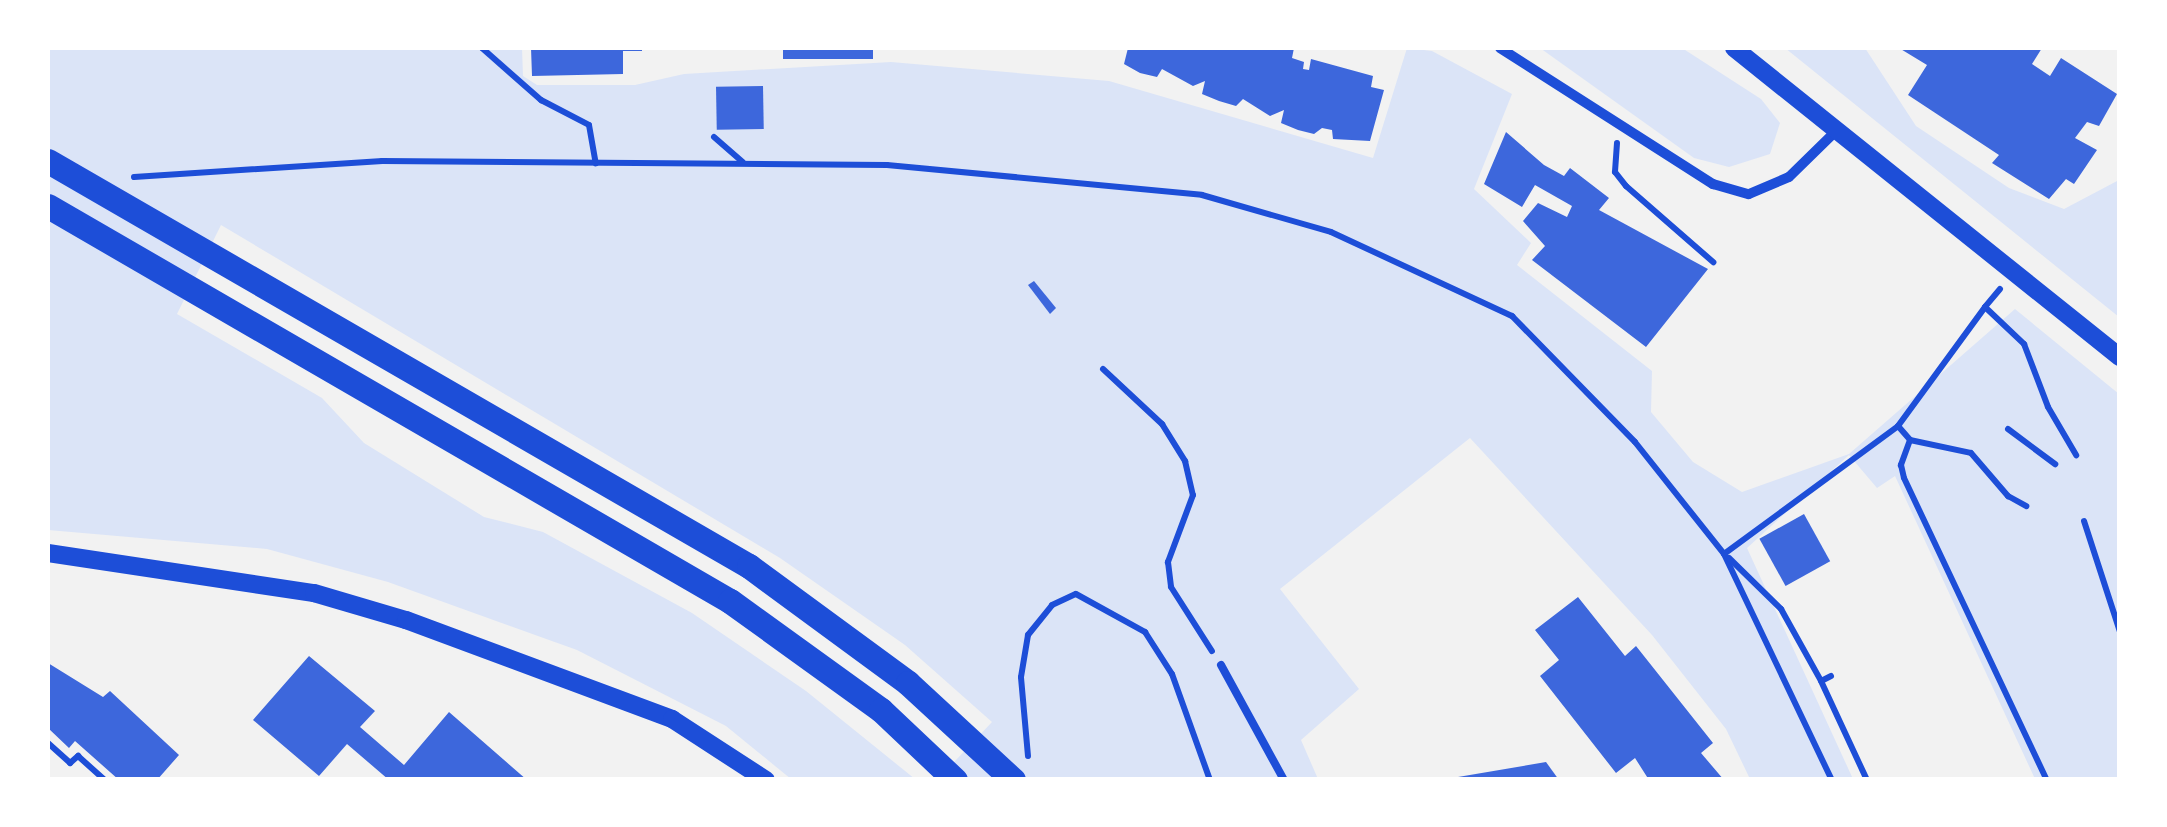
<!DOCTYPE html>
<html>
<head>
<meta charset="utf-8">
<style>
	body { margin:0 }
	#map { position:relative; width:2167px; height:827px; overflow:hidden; background:#f2f2f2; font-family:Literata,serif }
	div>[style] { position:absolute }
	.green>* { inset:0; background:#dbe4f7 }
	.building>* { inset:0; background:#3d67dc; transform-origin:0 0 }
	.path>* { height:6px; margin:-3px; padding:0 3px; transform-origin:3px; border-radius:3px; background:#1d4ed8 }
	.service>* { height:8px; margin:-4px; padding:0 4px; transform-origin:4px; border-radius:4px; background:#1d4ed8 }
	.minor>* { height:10px; margin:-5px; padding:0 5px; transform-origin:5px; border-radius:5px; background:#1d4ed8 }
	.tertiary>* { height:18px; margin:-9px; padding:0 9px; transform-origin:9px; border-radius:9px; background:#1d4ed8 }
	.trunk>* { height:25px; margin:-12.5px; padding:0 12.5px; transform-origin:12.5px; border-radius:12.5px; background:#1d4ed8 }
	span { translate:-50% -50%; white-space:nowrap; text-align:center; line-height:1.15; -webkit-text-stroke:10px #fff; paint-order:stroke }
	.frame { position:absolute; inset:0; border:50px solid #fff; pointer-events:none }
</style>
</head>
<body>
<div id="map">
	<div class="green">
		<i style="clip-path:polygon(48px 48px,522px 48px,523px 76px,537px 85px,635px 85px,684px 74px,891px 62px,1109px 81px,1373px 158px,1407px 48px,1432px 51px,1512px 94px,1474px 189px,1531px 243px,1517px 265px,1652px 371px,1651px 412px,1693px 462px,1742px 492px,1849px 454px,2015px 309px,2119px 394px,2119px 779px,2035px 779px,1895px 476px,1877px 488px,1849px 455px,1747px 548px,1853px 779px,1750px 779px,1726px 729px,1652px 635px,1470px 438px,1280px 589px,1359px 689px,1301px 740px,1318px 779px,938px 779px,992px 722px,905px 645px,780px 558px,221px 225px,177px 314px,322px 398px,364px 443px,484px 517px,543px 532px,692px 613px,806px 691px,915px 779px,791px 779px,726px 726px,577px 650px,388px 582px,267px 549px,48px 530px)"></i>
		<i style="clip-path:polygon(1540px 48px,1682px 48px,1761px 99px,1780px 123px,1770px 154px,1729px 167px,1694px 158px)"></i>
		<i style="clip-path:polygon(1785px 48px,1865px 48px,1916px 126px,2009px 188px,2064px 209px,2119px 180px,2119px 317px)"></i>
	</div>
	<div class="building">
		<i style="clip-path:polygon(531px 48px,642px 48px,642px 51px,623px 51px,623px 74px,532px 76px)"></i>
		<i style="left:783px;top:48px;width:90px;height:11px"></i>
		<i style="clip-path:polygon(1128px 48px,1294px 48px,1292px 58px,1304px 62px,1303px 69px,1309px 70px,1311px 59px,1373px 76px,1371px 87px,1384px 90px,1370px 141px,1333px 139px,1332px 130px,1322px 128px,1314px 134px,1298px 130px,1281px 123px,1284px 110px,1270px 116px,1243px 99px,1236px 106px,1219px 101px,1202px 94px,1205px 81px,1193px 86px,1162px 69px,1157px 77px,1140px 73px,1124px 64px)"></i>
		<i style="clip-path:polygon(1899px 48px,2042px 48px,2032px 64px,2050px 76px,2061px 58px,2117px 94px,2099px 126px,2087px 122px,2075px 138px,2097px 150px,2074px 184px,2066px 179px,2049px 199px,1992px 163px,1999px 155px,1908px 95px,1927px 65px)"></i>
		<i style="left:763px;top:86px;width:43px;height:47px;rotate:89deg"></i>
		<i style="clip-path:polygon(1506px 132px,1544px 165px,1564px 176px,1570px 168px,1609px 198px,1599px 210px,1708px 269px,1646px 347px,1532px 260px,1545px 246px,1523px 221px,1538px 203px,1567px 217px,1572px 206px,1535px 185px,1522px 207px,1484px 184px)"></i>
		<i style="clip-path:polygon(1034px 281px,1056px 308px,1050px 314px,1028px 285px)"></i>
		<i style="left:1804px;top:514px;width:54px;height:51px;rotate:61deg"></i>
		<i style="clip-path:polygon(1578px 597px,1625px 656px,1636px 646px,1713px 743px,1701px 753px,1724px 780px,1649px 780px,1635px 758px,1616px 773px,1540px 676px,1559px 660px,1535px 630px)"></i>
		<i style="clip-path:polygon(309px 656px,375px 711px,360px 727px,404px 765px,449px 712px,527px 780px,389px 780px,347px 744px,319px 776px,253px 720px)"></i>
		<i style="clip-path:polygon(48px 663px,103px 697px,110px 691px,179px 755px,157px 780px,119px 780px,75px 741px,69px 748px,48px 728px)"></i>
		<i style="clip-path:polygon(1546px 762px,1559px 780px,1458px 780px,1458px 777px)"></i>
	</div>
	<div class="path">
		<i style="left:482px;top:48px;width:79px;rotate:41.4deg"></i>
		<i style="left:541px;top:100px;width:54px;rotate:27.5deg"></i>
		<i style="left:589px;top:125px;width:39px;rotate:80deg"></i>
		<i style="left:714px;top:137px;width:38px;rotate:41deg"></i>
		<i style="left:1617px;top:143px;width:29px;rotate:94deg"></i>
		<i style="left:1615px;top:172px;width:18px;rotate:52deg"></i>
		<i style="left:1626px;top:186px;width:116px;rotate:41.1deg"></i>
		<i style="left:134px;top:177px;width:249px;rotate:-3.7deg"></i>
		<i style="left:382px;top:161px;width:505px;rotate:0.45deg"></i>
		<i style="left:887px;top:165px;width:316px;rotate:5.4deg"></i>
		<i style="left:1202px;top:195px;width:134px;rotate:16deg"></i>
		<i style="left:1331px;top:232px;width:200px;rotate:24.9deg"></i>
		<i style="left:1512px;top:316px;width:176px;rotate:45.7deg"></i>
		<i style="left:1635px;top:442px;width:143px;rotate:51.5deg"></i>
		<i style="left:1724px;top:554px;width:250px;rotate:64.5deg"></i>
		<i style="left:2000px;top:289px;width:23px;rotate:130deg"></i>
		<i style="left:1985px;top:307px;width:54px;rotate:43.5deg"></i>
		<i style="left:2024px;top:344px;width:67px;rotate:69.1deg"></i>
		<i style="left:2048px;top:407px;width:56px;rotate:59.7deg"></i>
		<i style="left:1103px;top:369px;width:81px;rotate:43deg"></i>
		<i style="left:1162px;top:424px;width:44px;rotate:58.1deg"></i>
		<i style="left:1185px;top:461px;width:35px;rotate:77deg"></i>
		<i style="left:1193px;top:495px;width:72px;rotate:110.5deg"></i>
		<i style="left:1168px;top:562px;width:25px;rotate:83deg"></i>
		<i style="left:1171px;top:587px;width:76px;rotate:57.4deg"></i>
		<i style="left:1898px;top:426px;width:18px;rotate:49deg"></i>
		<i style="left:1910px;top:440px;width:27px;rotate:110deg"></i>
		<i style="left:1901px;top:465px;width:13px;rotate:77deg"></i>
		<i style="left:1904px;top:478px;width:334px;rotate:64.7deg"></i>
		<i style="left:2008px;top:429px;width:59px;rotate:36.7deg"></i>
		<i style="left:1910px;top:440px;width:62px;rotate:12deg"></i>
		<i style="left:1971px;top:453px;width:57px;rotate:49.3deg"></i>
		<i style="left:2008px;top:496px;width:21px;rotate:29deg"></i>
		<i style="left:2084px;top:521px;width:117px;rotate:72deg"></i>
		<i style="left:1724px;top:554px;width:216px;rotate:-36.3deg"></i>
		<i style="left:1898px;top:426px;width:147px;rotate:-53.8deg"></i>
		<i style="left:1729px;top:558px;width:73px;rotate:44.4deg"></i>
		<i style="left:1781px;top:609px;width:82px;rotate:60.9deg"></i>
		<i style="left:1831px;top:676px;width:11px;rotate:153deg"></i>
		<i style="left:1821px;top:681px;width:109px;rotate:65.1deg"></i>
		<i style="left:48px;top:743px;width:30px;rotate:42deg"></i>
		<i style="left:70px;top:763px;width:11px;rotate:-41deg"></i>
		<i style="left:78px;top:756px;width:36px;rotate:42deg"></i>
		<i style="left:1028px;top:756px;width:79px;rotate:-95.1deg"></i>
		<i style="left:1021px;top:677px;width:43px;rotate:-80.5deg"></i>
		<i style="left:1028px;top:635px;width:38px;rotate:-51deg"></i>
		<i style="left:1052px;top:605px;width:26px;rotate:-25deg"></i>
		<i style="left:1076px;top:594px;width:79px;rotate:28.8deg"></i>
		<i style="left:1145px;top:632px;width:50px;rotate:57.3deg"></i>
		<i style="left:1172px;top:674px;width:113px;rotate:70.3deg"></i>
	</div>
	<div class="service">
		<i style="left:1221px;top:665px;width:131px;rotate:61.3deg"></i>
	</div>
	<div class="minor">
		<i style="left:1500px;top:48px;width:253px;rotate:32.6deg"></i>
		<i style="left:1713px;top:184px;width:37px;rotate:16deg"></i>
		<i style="left:1749px;top:194px;width:43px;rotate:-23deg"></i>
		<i style="left:1789px;top:177px;width:69px;rotate:-44.4deg"></i>
	</div>
	<div class="tertiary">
		<i style="left:1734px;top:48px;width:494px;rotate:38.7deg"></i>
		<i style="left:48px;top:553px;width:269px;rotate:8.6deg"></i>
		<i style="left:314px;top:593px;width:96px;rotate:16.4deg"></i>
		<i style="left:406px;top:620px;width:284px;rotate:20.4deg"></i>
		<i style="left:672px;top:719px;width:112px;rotate:33deg"></i>
	</div>
	<div class="trunk">
		<i style="left:48px;top:161px;width:810px;rotate:30.02deg"></i>
		<i style="left:749px;top:566px;width:197px;rotate:36.3deg"></i>
		<i style="left:908px;top:683px;width:143px;rotate:42.7deg"></i>
		<i style="left:48px;top:206px;width:788px;rotate:30.08deg"></i>
		<i style="left:730px;top:601px;width:186px;rotate:35.8deg"></i>
		<i style="left:881px;top:710px;width:102px;rotate:43.4deg"></i>
	</div>
	<div class="frame"></div>
</div>
</body>
</html>
